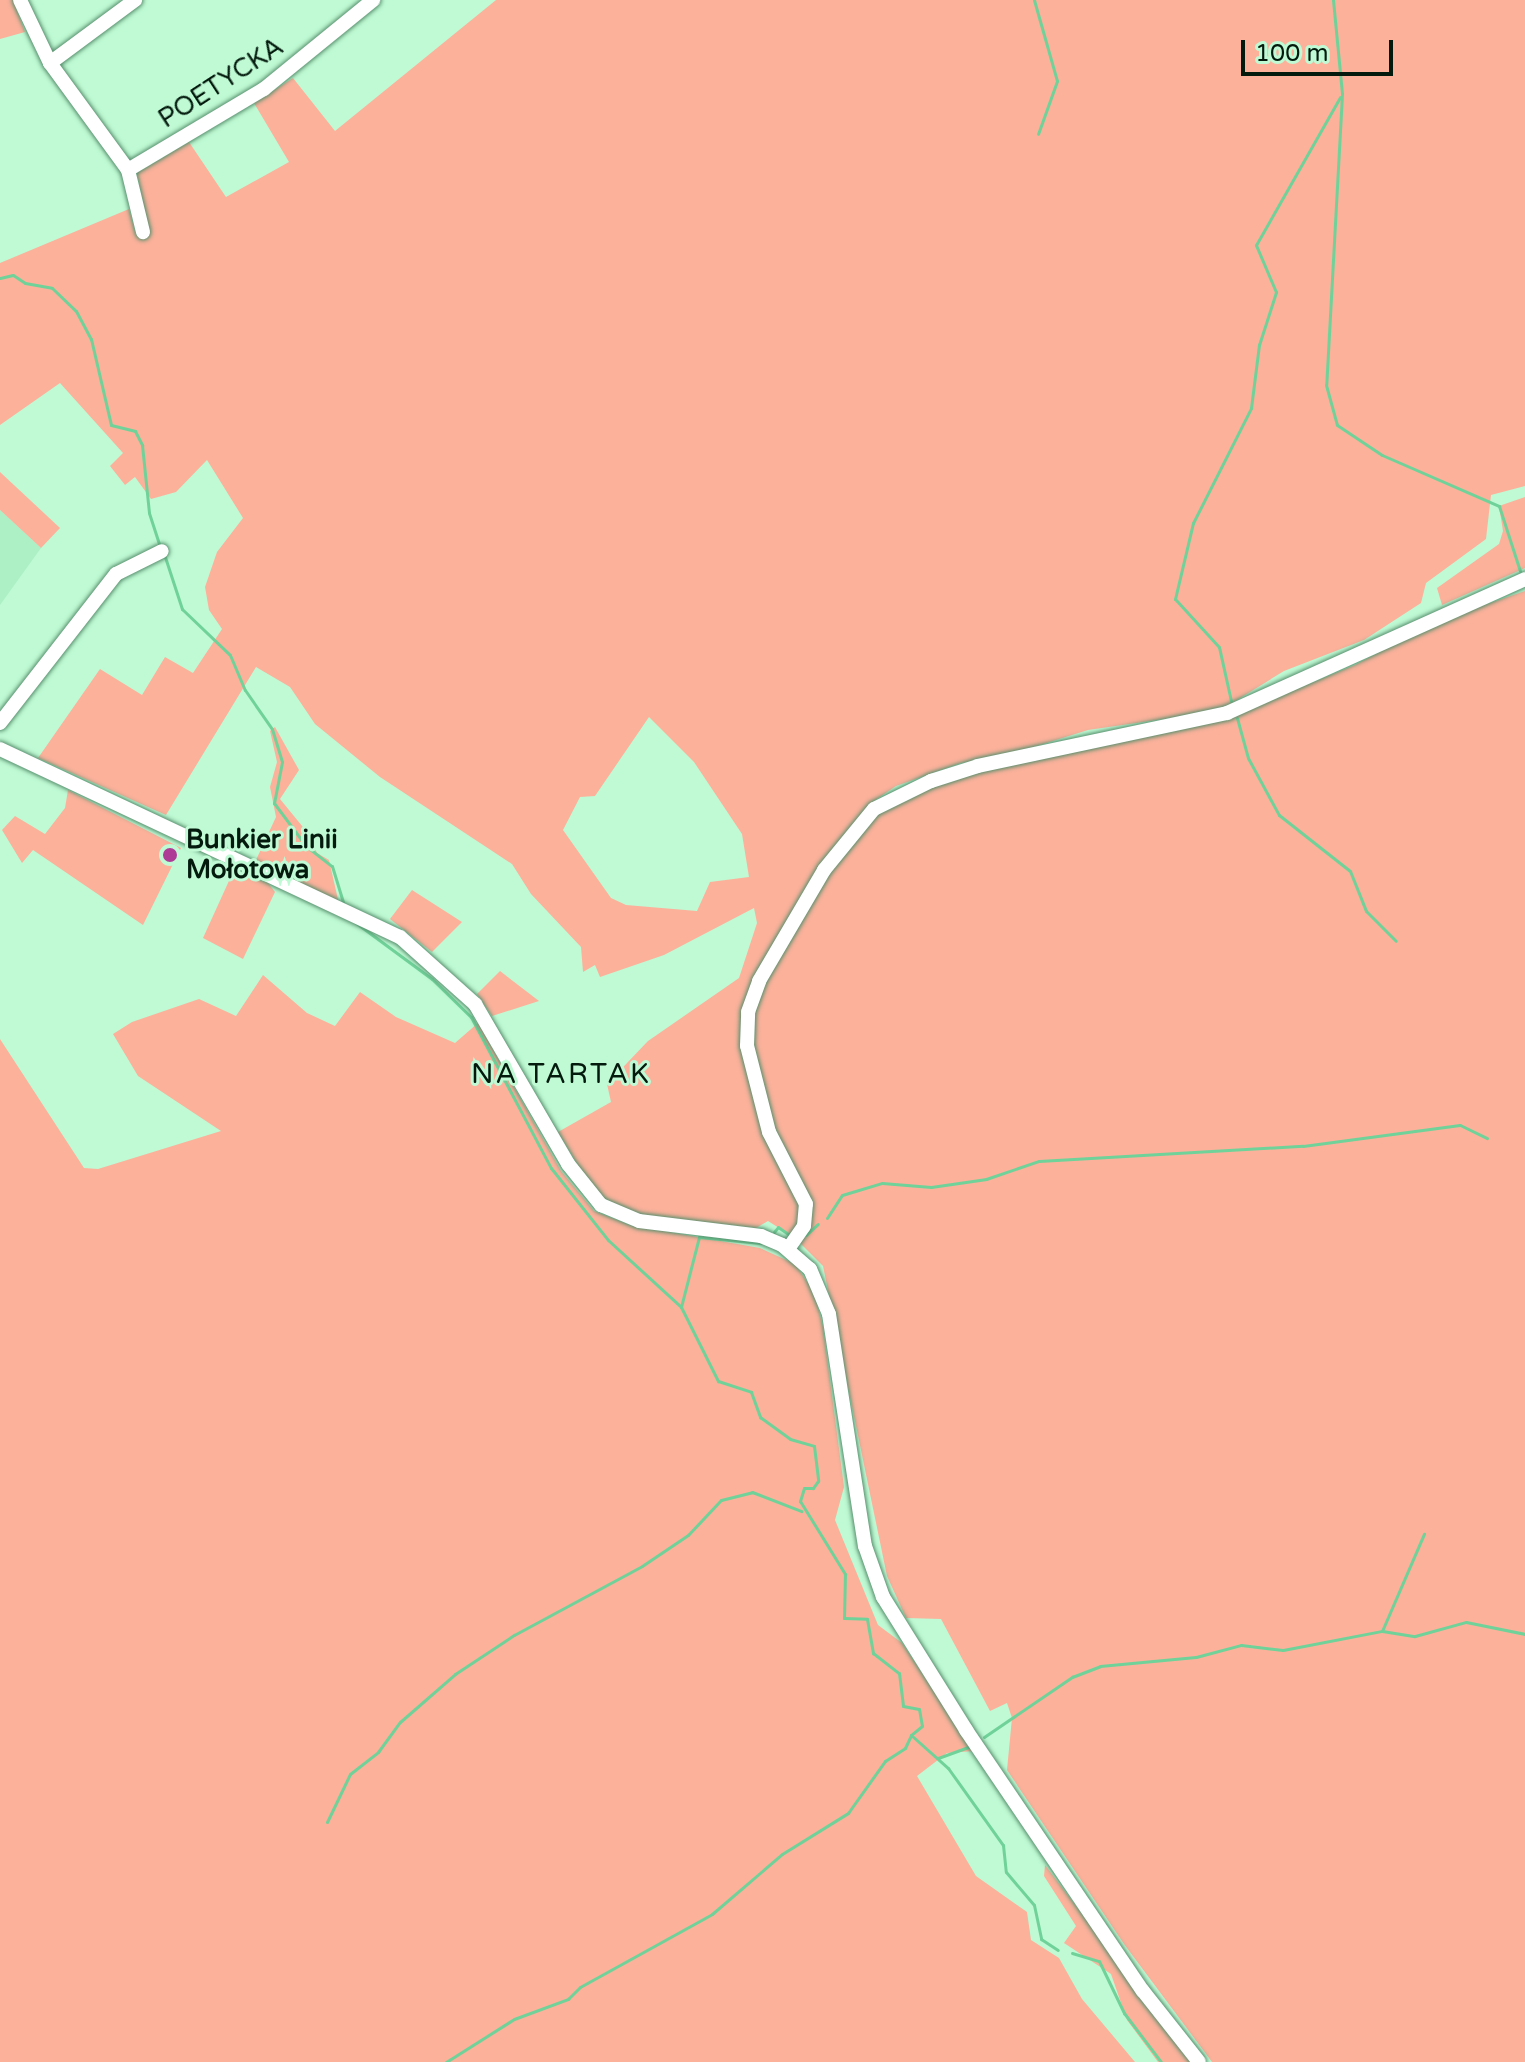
<!DOCTYPE html>
<html>
<head>
<meta charset="utf-8">
<style>
	body { margin:0 }
	#map { position:relative; width:1525px; height:2062px; overflow:hidden; background:#bffad4; font-family:"Varela Round",sans-serif }
	div>[style] { position:absolute }
	.built>* { inset:0; background:#adf0c6 }
	.green>* { inset:0; background:#fcb19b }
	.stream>* { height:3px; margin:-1.5px; padding:0 1.5px; transform-origin:1.5px; border-radius:1.5px; background:#70d299 }
	.roads { filter:drop-shadow(0 0 2px #578f6d) drop-shadow(0 0 2px #578f6d) }
	.minor>* { height:14px; margin:-7px; padding:0 7px; transform-origin:7px; border-radius:7px; background:#fff }
	.dots>* { width:22px; height:22px; translate:-50% -50%; box-sizing:border-box; border:4px solid #bffad4; border-radius:50% }
	span { translate:-50% -50%; white-space:nowrap; text-align:center; line-height:1.15; -webkit-text-stroke:6px #bffad4; paint-order:stroke }
	.street-label { font-size:26px; color:#041a0d }
	.poi-label { font-size:26px; color:#041a0d; font-weight:700 }
	.left { translate:0 -50%; text-align:left }
	.neighbourhood-label { font-size:28px; color:#041a0d; letter-spacing:2px }
	.scale { position:absolute; left:1241px; top:40px; width:152px; height:36px; box-sizing:border-box; border:4px solid #041a0d; border-top:0; padding-left:10px; font-size:24px; line-height:28px; white-space:nowrap; color:#041a0d; -webkit-text-stroke:6px #bffad4; paint-order:stroke }
</style>
</head>
<body>
<div id="map">
	<div class="built">
		<i style="clip-path:polygon(0 510px,41px 548px,0 605px)"></i>
	</div>
	<div class="green">
		<i style="clip-path:polygon(0 0,13px 0,25px 32px,0 39px)"></i>
		<i style="clip-path:polygon(evenodd,496px 0,1525px 0,1525px 486px,1491px 495px,1486px 539px,1426px 583px,1421px 603px,1364px 640px,1284px 671px,1219px 711px,1088px 730px,1008px 755px,961px 763px,896px 786px,868px 805px,956px 773px,1224px 719px,1355px 665px,1438px 621px,1525px 591px,1525px 2062px,1212px 2062px,1124px 1944px,1007px 1770px,1012px 1718px,1007px 1703px,990px 1711px,941px 1619px,906px 1618px,887px 1576px,823px 1266px,795px 1238px,768px 1221px,756px 1228px,630px 1214px,594px 1192px,558px 1132px,611px 1102px,607px 1084px,648px 1041px,739px 978px,757px 923px,754px 908px,664px 955px,600px 977px,595px 965px,583px 972px,581px 947px,531px 894px,512px 864px,380px 777px,315px 724px,290px 687px,256px 667px,166px 815px,38px 758px,100px 669px,142px 695px,165px 657px,193px 673px,222px 629px,209px 610px,205px 587px,217px 552px,243px 518px,207px 460px,176px 492px,151px 499px,135px 477px,125px 485px,110px 466px,123px 453px,60px 383px,0 425px,0 263px,129px 209px,136px 235px,149px 231px,137px 173px,189px 142px,226px 197px,289px 162px,254px 103px,293px 78px,335px 131px,496px 0,649px 717px,694px 762px,742px 834px,749px 877px,710px 882px,697px 911px,626px 905px,611px 898px,563px 830px,580px 797px,595px 796px,649px 717px)"></i>
		<i style="clip-path:polygon(0 472px,60px 528px,41px 548px,0 510px)"></i>
		<i style="clip-path:polygon(1525px 497px,1525px 568px,1442px 605px,1437px 588px,1499px 544px,1503px 531px,1499px 506px)"></i>
		<i style="clip-path:polygon(275px 727px,299px 770px,280px 799px,307px 832px,317px 853px,329px 860px,339px 904px,256px 860px,276px 817px,270px 787px,277px 762px,270px 731px)"></i>
		<i style="clip-path:polygon(68px 790px,181px 848px,143px 925px,33px 850px,22px 863px,2px 830px,15px 816px,45px 834px,65px 808px)"></i>
		<i style="clip-path:polygon(233px 872px,268px 883px,275px 892px,243px 959px,203px 938px)"></i>
		<i style="clip-path:polygon(412px 890px,462px 922px,432px 952px,390px 919px)"></i>
		<i style="clip-path:polygon(500px 971px,539px 1001px,492px 1016px,477px 994px)"></i>
		<i style="clip-path:polygon(263px 975px,307px 1013px,335px 1026px,360px 992px,396px 1017px,455px 1043px,478px 1023px,561px 1171px,594px 1211px,630px 1225px,760px 1248px,795px 1264px,814px 1292px,823px 1327px,844px 1487px,835px 1520px,878px 1625px,902px 1643px,974px 1751px,947px 1753px,917px 1776px,976px 1876px,1027px 1912px,1031px 1940px,1059px 1958px,1082px 1999px,1135px 2062px,0 2062px,0 1039px,84px 1168px,98px 1169px,221px 1131px,138px 1076px,113px 1034px,132px 1022px,199px 999px,236px 1016px)"></i>
		<i style="clip-path:polygon(1045px 1865px,1128px 1975px,1193px 2062px,1158px 2062px,1127px 2020px,1111px 1974px,1064px 1943px,1076px 1926px,1044px 1876px)"></i>
	</div>
	<div class="stream">
		<i style="left:1034px;top:0;width:84px;rotate:74.1deg"></i>
		<i style="left:1057px;top:81px;width:56px;rotate:109.7deg"></i>
		<i style="left:1333px;top:0;width:94px;rotate:84.5deg"></i>
		<i style="left:1342px;top:94px;width:291px;rotate:93.1deg"></i>
		<i style="left:1326px;top:385px;width:41px;rotate:74.6deg"></i>
		<i style="left:1337px;top:425px;width:54px;rotate:33.7deg"></i>
		<i style="left:1382px;top:455px;width:128px;rotate:23.6deg"></i>
		<i style="left:1499px;top:506px;width:68px;rotate:72.1deg"></i>
		<i style="left:0;top:278px;width:13px;rotate:-13deg"></i>
		<i style="left:13px;top:275px;width:14px;rotate:34deg"></i>
		<i style="left:25px;top:283px;width:27px;rotate:10deg"></i>
		<i style="left:52px;top:288px;width:33px;rotate:44deg"></i>
		<i style="left:76px;top:311px;width:32px;rotate:62deg"></i>
		<i style="left:91px;top:339px;width:88px;rotate:76.9deg"></i>
		<i style="left:111px;top:425px;width:25px;rotate:14deg"></i>
		<i style="left:135px;top:431px;width:16px;rotate:63deg"></i>
		<i style="left:142px;top:445px;width:68px;rotate:84.1deg"></i>
		<i style="left:149px;top:513px;width:35px;rotate:72deg"></i>
		<i style="left:165px;top:557px;width:55px;rotate:71.9deg"></i>
		<i style="left:182px;top:609px;width:66px;rotate:43.8deg"></i>
		<i style="left:230px;top:655px;width:38px;rotate:67deg"></i>
		<i style="left:245px;top:690px;width:47px;rotate:55.3deg"></i>
		<i style="left:272px;top:729px;width:34px;rotate:73deg"></i>
		<i style="left:282px;top:762px;width:42px;rotate:101deg"></i>
		<i style="left:274px;top:803px;width:54px;rotate:53.3deg"></i>
		<i style="left:306px;top:846px;width:33px;rotate:38deg"></i>
		<i style="left:332px;top:866px;width:39px;rotate:73deg"></i>
		<i style="left:1231px;top:701px;width:55px;rotate:-102.5deg"></i>
		<i style="left:1219px;top:647px;width:65px;rotate:-132.5deg"></i>
		<i style="left:1175px;top:599px;width:78px;rotate:-76.7deg"></i>
		<i style="left:1193px;top:523px;width:129px;rotate:-63.2deg"></i>
		<i style="left:1251px;top:408px;width:64px;rotate:-82.8deg"></i>
		<i style="left:1259px;top:345px;width:56px;rotate:-72.2deg"></i>
		<i style="left:1276px;top:292px;width:51px;rotate:-113.1deg"></i>
		<i style="left:1256px;top:245px;width:170px;rotate:-60.4deg"></i>
		<i style="left:1237px;top:718px;width:41px;rotate:74.6deg"></i>
		<i style="left:1248px;top:758px;width:65px;rotate:61.5deg"></i>
		<i style="left:1279px;top:815px;width:90px;rotate:38.3deg"></i>
		<i style="left:1350px;top:871px;width:43px;rotate:68.2deg"></i>
		<i style="left:1366px;top:911px;width:42px;rotate:45deg"></i>
		<i style="left:352px;top:920px;width:99px;rotate:36.4deg"></i>
		<i style="left:432px;top:979px;width:54px;rotate:44.3deg"></i>
		<i style="left:471px;top:1017px;width:171px;rotate:62.1deg"></i>
		<i style="left:551px;top:1168px;width:92px;rotate:51.6deg"></i>
		<i style="left:608px;top:1240px;width:99px;rotate:42.5deg"></i>
		<i style="left:681px;top:1307px;width:83px;rotate:63.4deg"></i>
		<i style="left:718px;top:1381px;width:35px;rotate:18deg"></i>
		<i style="left:751px;top:1392px;width:27px;rotate:70deg"></i>
		<i style="left:760px;top:1417px;width:37px;rotate:36deg"></i>
		<i style="left:790px;top:1439px;width:25px;rotate:16deg"></i>
		<i style="left:814px;top:1446px;width:35px;rotate:83deg"></i>
		<i style="left:818px;top:1481px;width:9px;rotate:126deg"></i>
		<i style="left:813px;top:1488px;width:9px;rotate:180deg"></i>
		<i style="left:804px;top:1488px;width:14px;rotate:107deg"></i>
		<i style="left:800px;top:1501px;width:86px;rotate:58.3deg"></i>
		<i style="left:845px;top:1574px;width:44px;rotate:91.3deg"></i>
		<i style="left:844px;top:1618px;width:23px;rotate:2deg"></i>
		<i style="left:867px;top:1619px;width:35px;rotate:80deg"></i>
		<i style="left:873px;top:1653px;width:33px;rotate:38deg"></i>
		<i style="left:899px;top:1673px;width:33px;rotate:83deg"></i>
		<i style="left:903px;top:1706px;width:16px;rotate:11deg"></i>
		<i style="left:919px;top:1709px;width:17px;rotate:80deg"></i>
		<i style="left:922px;top:1726px;width:14px;rotate:141deg"></i>
		<i style="left:911px;top:1735px;width:50px;rotate:41.7deg"></i>
		<i style="left:948px;top:1768px;width:95px;rotate:54.5deg"></i>
		<i style="left:1003px;top:1845px;width:27px;rotate:84deg"></i>
		<i style="left:1006px;top:1872px;width:43px;rotate:49.7deg"></i>
		<i style="left:1034px;top:1905px;width:35px;rotate:78deg"></i>
		<i style="left:1041px;top:1939px;width:20px;rotate:33deg"></i>
		<i style="left:827px;top:1218px;width:27px;rotate:-57deg"></i>
		<i style="left:842px;top:1195px;width:42px;rotate:-16.7deg"></i>
		<i style="left:882px;top:1183px;width:49px;rotate:4.7deg"></i>
		<i style="left:931px;top:1187px;width:56px;rotate:-8.3deg"></i>
		<i style="left:986px;top:1179px;width:56px;rotate:-18.8deg"></i>
		<i style="left:1039px;top:1161px;width:264px;rotate:-3.3deg"></i>
		<i style="left:1303px;top:1146px;width:158px;rotate:-7.6deg"></i>
		<i style="left:1460px;top:1125px;width:30px;rotate:26deg"></i>
		<i style="left:774px;top:1232px;width:6px;rotate:-51deg"></i>
		<i style="left:778px;top:1227px;width:12px;rotate:35deg"></i>
		<i style="left:806px;top:1235px;width:16px;rotate:-43deg"></i>
		<i style="left:681px;top:1307px;width:72px;rotate:-75.6deg"></i>
		<i style="left:699px;top:1237px;width:62px;rotate:5.5deg"></i>
		<i style="left:1382px;top:1631px;width:106px;rotate:-66.6deg"></i>
		<i style="left:984px;top:1737px;width:107px;rotate:-34.3deg"></i>
		<i style="left:1072px;top:1677px;width:30px;rotate:-21deg"></i>
		<i style="left:1100px;top:1666px;width:96px;rotate:-5.4deg"></i>
		<i style="left:1196px;top:1657px;width:47px;rotate:-14.9deg"></i>
		<i style="left:1241px;top:1645px;width:42px;rotate:6.8deg"></i>
		<i style="left:1283px;top:1650px;width:101px;rotate:-10.9deg"></i>
		<i style="left:1382px;top:1631px;width:33px;rotate:9deg"></i>
		<i style="left:1415px;top:1636px;width:53px;rotate:-15.4deg"></i>
		<i style="left:1466px;top:1622px;width:60px;rotate:11.5deg"></i>
		<i style="left:938px;top:1758px;width:35px;rotate:-20deg"></i>
		<i style="left:327px;top:1822px;width:53px;rotate:-64.4deg"></i>
		<i style="left:350px;top:1774px;width:36px;rotate:-38deg"></i>
		<i style="left:378px;top:1752px;width:37px;rotate:-54deg"></i>
		<i style="left:400px;top:1722px;width:73px;rotate:-41.1deg"></i>
		<i style="left:455px;top:1674px;width:71px;rotate:-33.5deg"></i>
		<i style="left:514px;top:1635px;width:145px;rotate:-28.3deg"></i>
		<i style="left:642px;top:1566px;width:55px;rotate:-34deg"></i>
		<i style="left:688px;top:1535px;width:48px;rotate:-46.7deg"></i>
		<i style="left:721px;top:1500px;width:32px;rotate:-14deg"></i>
		<i style="left:752px;top:1492px;width:53px;rotate:21.2deg"></i>
		<i style="left:1072px;top:1953px;width:28px;rotate:17deg"></i>
		<i style="left:1099px;top:1961px;width:58px;rotate:64.3deg"></i>
		<i style="left:1124px;top:2013px;width:61px;rotate:52.9deg"></i>
		<i style="left:446px;top:2062px;width:80px;rotate:-32.3deg"></i>
		<i style="left:514px;top:2019px;width:58px;rotate:-20.3deg"></i>
		<i style="left:568px;top:1999px;width:17px;rotate:-45deg"></i>
		<i style="left:580px;top:1987px;width:151px;rotate:-28.9deg"></i>
		<i style="left:712px;top:1914px;width:92px;rotate:-40.6deg"></i>
		<i style="left:782px;top:1854px;width:78px;rotate:-31.8deg"></i>
		<i style="left:848px;top:1813px;width:64px;rotate:-54.6deg"></i>
		<i style="left:885px;top:1761px;width:24px;rotate:-33deg"></i>
		<i style="left:905px;top:1748px;width:14px;rotate:-65deg"></i>
	</div>
	<div class="roads">
		<div class="minor">
			<i style="left:20px;top:0;width:70px;rotate:64.5deg"></i>
			<i style="left:50px;top:63px;width:132px;rotate:53.9deg"></i>
			<i style="left:128px;top:170px;width:64px;rotate:76.4deg"></i>
			<i style="left:50px;top:63px;width:106px;rotate:-36.5deg"></i>
			<i style="left:128px;top:170px;width:158px;rotate:-30.8deg"></i>
			<i style="left:264px;top:89px;width:141px;rotate:-39.2deg"></i>
			<i style="left:0;top:723px;width:189px;rotate:-52.1deg"></i>
			<i style="left:116px;top:574px;width:51px;rotate:-26.6deg"></i>
			<i style="left:0;top:749px;width:442px;rotate:25.2deg"></i>
			<i style="left:400px;top:937px;width:101px;rotate:41.8deg"></i>
			<i style="left:475px;top:1004px;width:185px;rotate:59.8deg"></i>
			<i style="left:568px;top:1164px;width:53px;rotate:51.2deg"></i>
			<i style="left:601px;top:1205px;width:41px;rotate:22.8deg"></i>
			<i style="left:639px;top:1221px;width:123px;rotate:7deg"></i>
			<i style="left:761px;top:1236px;width:23px;rotate:23deg"></i>
			<i style="left:782px;top:1245px;width:37px;rotate:41deg"></i>
			<i style="left:810px;top:1269px;width:49px;rotate:67.1deg"></i>
			<i style="left:829px;top:1314px;width:235px;rotate:81.2deg"></i>
			<i style="left:865px;top:1546px;width:54px;rotate:70.6deg"></i>
			<i style="left:883px;top:1597px;width:157px;rotate:58deg"></i>
			<i style="left:966px;top:1730px;width:315px;rotate:55.9deg"></i>
			<i style="left:1143px;top:1991px;width:90px;rotate:51.7deg"></i>
			<i style="left:788px;top:1249px;width:28px;rotate:-55deg"></i>
			<i style="left:804px;top:1226px;width:22px;rotate:-85deg"></i>
			<i style="left:806px;top:1204px;width:81px;rotate:-117.2deg"></i>
			<i style="left:769px;top:1132px;width:89px;rotate:-104.3deg"></i>
			<i style="left:747px;top:1046px;width:34px;rotate:-88deg"></i>
			<i style="left:748px;top:1012px;width:33px;rotate:-70deg"></i>
			<i style="left:759px;top:981px;width:129px;rotate:-59.6deg"></i>
			<i style="left:824px;top:870px;width:79px;rotate:-50.7deg"></i>
			<i style="left:874px;top:809px;width:64px;rotate:-26.2deg"></i>
			<i style="left:931px;top:781px;width:49px;rotate:-17.7deg"></i>
			<i style="left:978px;top:766px;width:255px;rotate:-12deg"></i>
			<i style="left:1227px;top:713px;width:327px;rotate:-24.2deg"></i>
		</div>
	</div>
	<div class="dots">
		<i style="left:170px;top:855px;background:#ae3c97"></i>
	</div>
	<div class="street-label">
		<span style="left:221px;top:83px;rotate:-33deg">POETYCKA</span>
	</div>
	<div class="poi-label">
		<span class="left" style="left:186px;top:855px">Bunkier Linii<br>Mołotowa</span>
	</div>
	<div class="neighbourhood-label">
		<span style="left:561px;top:1074px">NA TARTAK</span>
	</div>
	<div class="scale">100 m</div>
</div>
</body>
</html>
